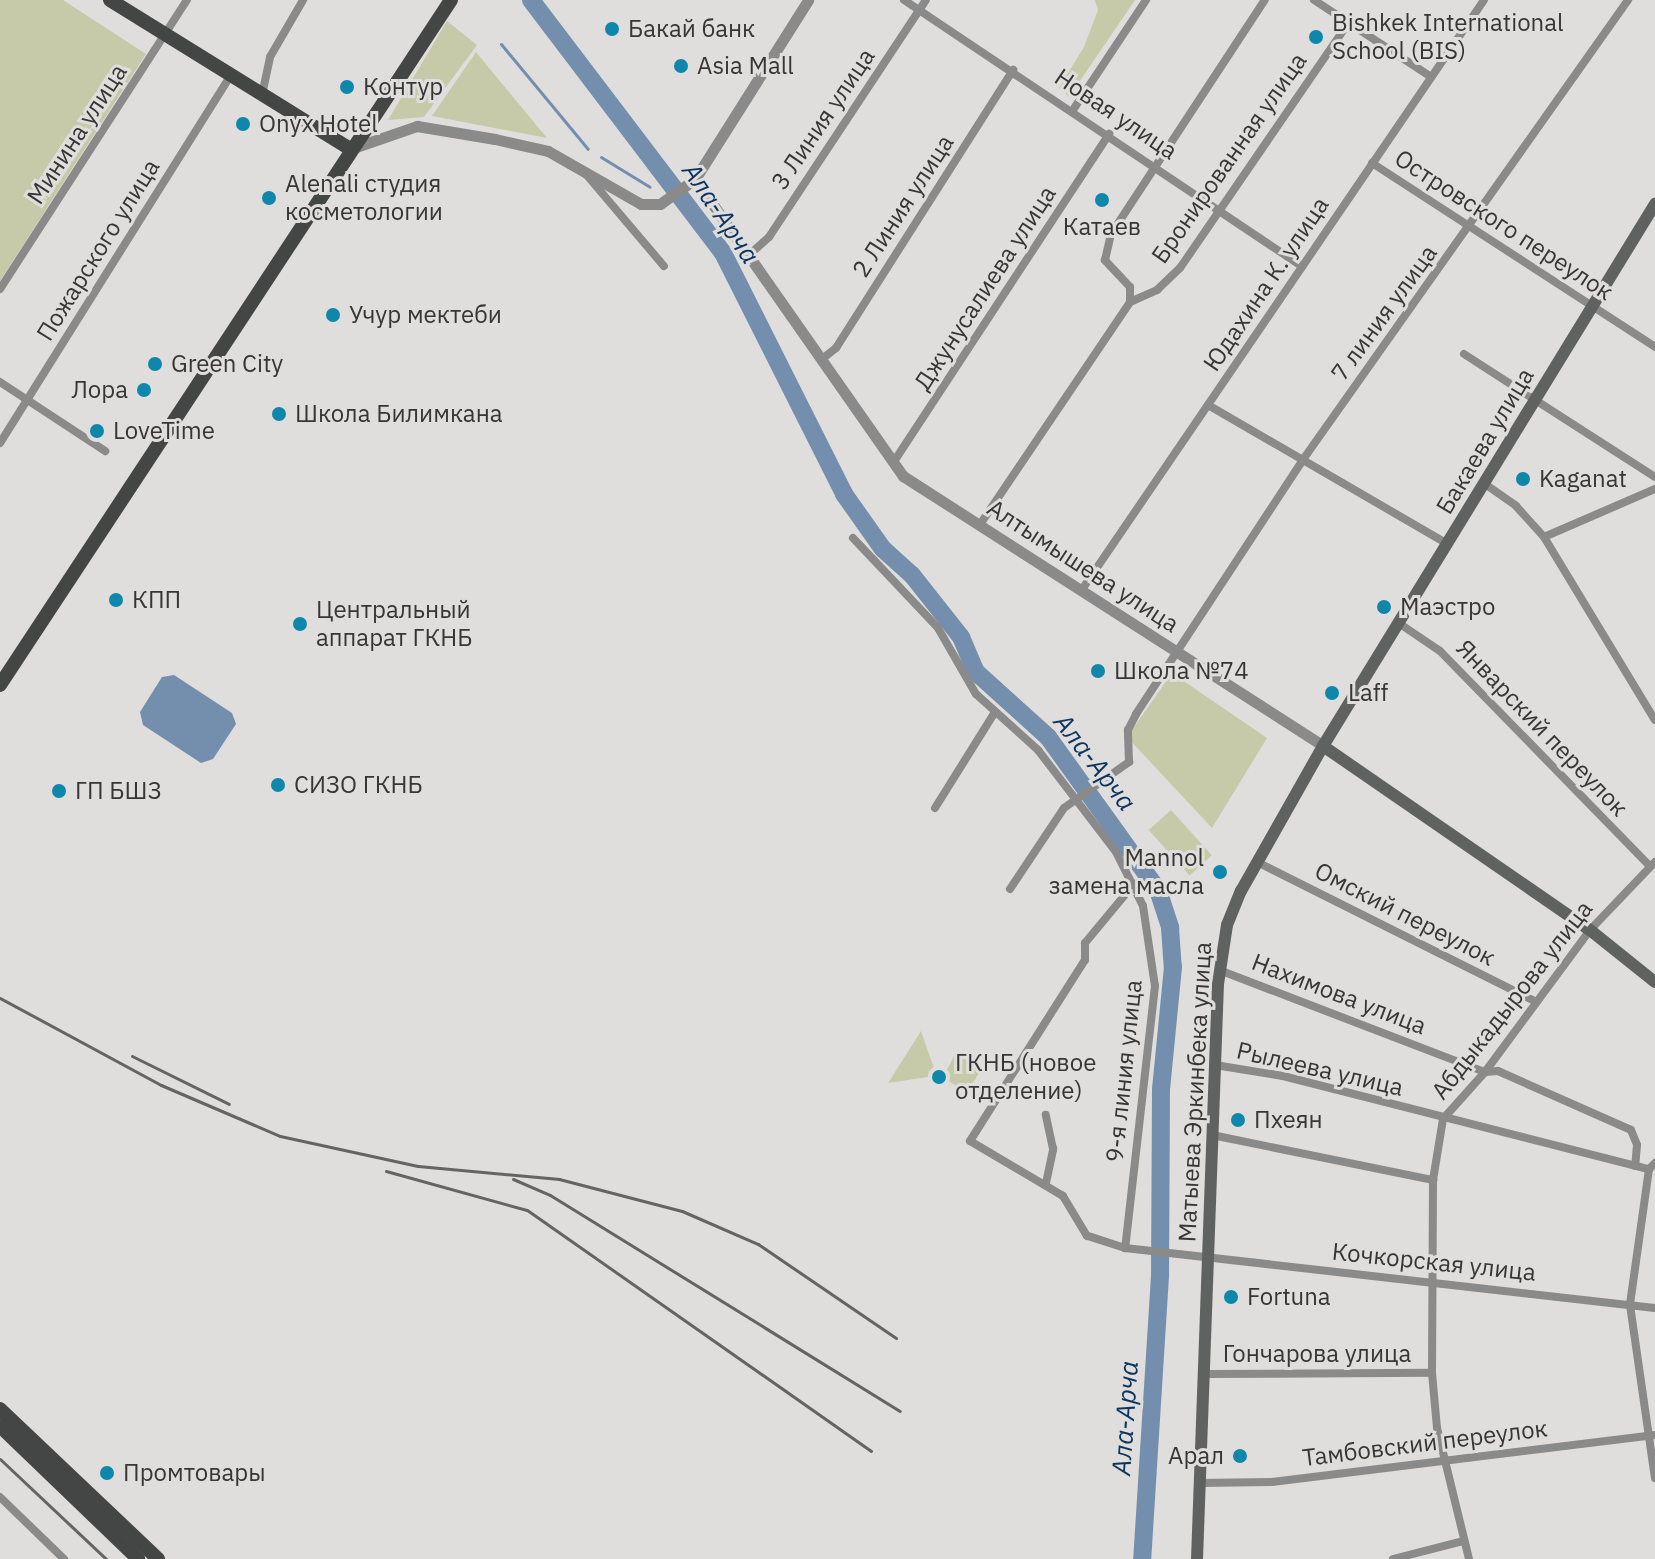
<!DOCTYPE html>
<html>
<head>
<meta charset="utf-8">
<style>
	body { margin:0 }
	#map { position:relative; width:1655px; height:1559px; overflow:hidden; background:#e0dedc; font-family:"IBM Plex Sans",sans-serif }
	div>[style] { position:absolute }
	.green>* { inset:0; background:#c7caa8; transform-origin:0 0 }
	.water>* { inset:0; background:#748ead }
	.stream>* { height:3px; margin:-1.5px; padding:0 1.5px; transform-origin:1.5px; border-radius:1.5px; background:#748ead }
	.river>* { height:18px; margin:-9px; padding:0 9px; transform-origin:9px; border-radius:9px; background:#748ead }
	.minor>* { height:8px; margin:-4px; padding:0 4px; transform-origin:4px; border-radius:4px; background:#898a89 }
	.tertiary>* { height:11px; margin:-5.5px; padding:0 5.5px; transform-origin:5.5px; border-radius:5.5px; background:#898a89 }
	.secondary>* { height:12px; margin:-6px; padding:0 6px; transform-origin:6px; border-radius:6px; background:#606261 }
	.primary>* { height:14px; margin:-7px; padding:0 7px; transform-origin:7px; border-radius:7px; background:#444645 }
	.rail>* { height:3px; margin:-1.5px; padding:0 1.5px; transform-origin:1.5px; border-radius:1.5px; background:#646462 }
	.dots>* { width:22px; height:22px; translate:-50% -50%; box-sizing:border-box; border:4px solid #e0dedc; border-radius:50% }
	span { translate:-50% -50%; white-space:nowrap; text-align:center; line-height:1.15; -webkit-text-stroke:6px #e0dedc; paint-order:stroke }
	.poi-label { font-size:24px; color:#363634 }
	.left { translate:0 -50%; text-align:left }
	.right { translate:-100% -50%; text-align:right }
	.street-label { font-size:24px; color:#363634 }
	.water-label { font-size:26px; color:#0c345e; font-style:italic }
</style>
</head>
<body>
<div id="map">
	<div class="green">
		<i style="clip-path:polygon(0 0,63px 0,146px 54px,0 281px)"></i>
		<i style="clip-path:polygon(1095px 0,1135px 0,1069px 97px,1059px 88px,1084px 47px,1098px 10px)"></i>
		<i style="clip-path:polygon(447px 21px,477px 45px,424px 117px,388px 120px)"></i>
		<i style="clip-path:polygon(476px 52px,547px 138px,432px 116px)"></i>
		<i style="clip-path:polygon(1172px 673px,1267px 738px,1212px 828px,1127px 737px)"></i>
		<i style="left:1171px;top:810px;width:61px;height:30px;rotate:48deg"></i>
		<i style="clip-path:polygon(921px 1031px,934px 1068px,928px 1077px,888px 1083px)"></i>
		<i style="clip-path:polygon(956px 1053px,981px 1070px,967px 1092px,948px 1081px,946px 1071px)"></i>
	</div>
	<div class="water">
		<i style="clip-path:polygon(174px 675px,232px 713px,236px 724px,213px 759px,201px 763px,143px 725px,140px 712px,162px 677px)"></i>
	</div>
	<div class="stream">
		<i style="left:501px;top:44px;width:136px;rotate:50.4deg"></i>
		<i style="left:601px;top:157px;width:57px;rotate:31.5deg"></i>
	</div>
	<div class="river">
		<i style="left:531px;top:0;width:318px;rotate:52.8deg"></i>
		<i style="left:723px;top:253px;width:270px;rotate:63.3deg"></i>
		<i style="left:844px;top:494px;width:67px;rotate:54.7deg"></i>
		<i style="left:883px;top:549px;width:39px;rotate:42deg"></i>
		<i style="left:912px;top:575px;width:79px;rotate:51.7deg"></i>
		<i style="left:961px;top:637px;width:38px;rotate:67deg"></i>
		<i style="left:976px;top:672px;width:97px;rotate:42.1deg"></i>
		<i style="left:1048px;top:737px;width:188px;rotate:54.3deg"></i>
		<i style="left:1158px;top:890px;width:40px;rotate:72deg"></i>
		<i style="left:1170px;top:928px;width:39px;rotate:86deg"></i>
		<i style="left:1173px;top:967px;width:123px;rotate:95.6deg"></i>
		<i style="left:1161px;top:1089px;width:187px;rotate:90.3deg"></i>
		<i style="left:1160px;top:1276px;width:284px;rotate:93.6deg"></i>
	</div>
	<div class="minor">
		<i style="left:904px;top:0;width:479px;rotate:33.8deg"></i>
		<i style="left:1314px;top:0;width:140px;rotate:33.3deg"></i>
		<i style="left:262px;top:95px;width:39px;rotate:-78deg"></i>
		<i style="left:270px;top:57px;width:66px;rotate:-59.9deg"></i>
		<i style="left:1073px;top:110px;width:132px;rotate:-56.4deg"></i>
		<i style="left:1372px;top:163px;width:338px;rotate:33deg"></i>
		<i style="left:585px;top:173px;width:122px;rotate:49.7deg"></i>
		<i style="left:749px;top:255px;width:27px;rotate:-42deg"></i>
		<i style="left:769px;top:237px;width:284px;rotate:-56.5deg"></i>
		<i style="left:0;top:289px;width:344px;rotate:-57.1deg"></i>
		<i style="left:1130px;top:302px;width:30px;rotate:-24deg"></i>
		<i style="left:1157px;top:290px;width:32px;rotate:-44deg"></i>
		<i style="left:1180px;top:268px;width:296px;rotate:-55.5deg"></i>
		<i style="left:1464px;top:354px;width:227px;rotate:32.8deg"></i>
		<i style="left:822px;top:359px;width:18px;rotate:-38deg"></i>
		<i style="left:836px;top:348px;width:330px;rotate:-57.5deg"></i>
		<i style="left:0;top:382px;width:126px;rotate:33.3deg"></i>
		<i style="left:1208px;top:405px;width:277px;rotate:30.1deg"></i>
		<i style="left:0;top:443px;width:432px;rotate:-57.9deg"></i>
		<i style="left:893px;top:463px;width:394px;rotate:-56.7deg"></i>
		<i style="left:1485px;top:484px;width:38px;rotate:35deg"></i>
		<i style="left:1516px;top:506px;width:42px;rotate:47.9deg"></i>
		<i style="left:1544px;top:537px;width:214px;rotate:58.8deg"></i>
		<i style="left:979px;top:526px;width:270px;rotate:-56deg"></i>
		<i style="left:1130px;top:302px;width:15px;rotate:-90deg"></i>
		<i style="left:1130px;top:287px;width:37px;rotate:-133deg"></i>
		<i style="left:1105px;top:260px;width:27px;rotate:-77deg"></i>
		<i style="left:1111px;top:234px;width:280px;rotate:-56.7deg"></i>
		<i style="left:1544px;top:537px;width:121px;rotate:-23.4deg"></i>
		<i style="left:853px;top:538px;width:124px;rotate:46.6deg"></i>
		<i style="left:938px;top:628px;width:76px;rotate:60.1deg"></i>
		<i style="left:976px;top:694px;width:84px;rotate:42.1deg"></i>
		<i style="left:1038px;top:750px;width:128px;rotate:52.6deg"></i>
		<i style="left:1116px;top:852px;width:60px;rotate:63.4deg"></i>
		<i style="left:1143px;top:906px;width:81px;rotate:81.5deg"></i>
		<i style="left:1155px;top:986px;width:264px;rotate:96.5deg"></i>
		<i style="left:1125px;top:1248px;width:533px;rotate:6.46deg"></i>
		<i style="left:1081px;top:591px;width:715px;rotate:-55.71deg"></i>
		<i style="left:1400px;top:624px;width:48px;rotate:34deg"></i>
		<i style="left:1440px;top:651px;width:301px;rotate:45.7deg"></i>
		<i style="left:935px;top:808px;width:113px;rotate:-58deg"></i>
		<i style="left:1257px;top:862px;width:311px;rotate:26.6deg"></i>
		<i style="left:1010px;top:889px;width:97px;rotate:-56.3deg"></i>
		<i style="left:1064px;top:808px;width:80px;rotate:-35.3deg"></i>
		<i style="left:1129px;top:762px;width:32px;rotate:-92deg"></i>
		<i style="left:1128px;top:730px;width:18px;rotate:-63deg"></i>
		<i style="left:1136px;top:714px;width:303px;rotate:-56.7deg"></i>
		<i style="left:1302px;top:461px;width:565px;rotate:-54.73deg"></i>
		<i style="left:1219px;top:970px;width:285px;rotate:21deg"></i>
		<i style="left:1485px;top:1072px;width:13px;rotate:-4deg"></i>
		<i style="left:1498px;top:1071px;width:145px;rotate:23.9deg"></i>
		<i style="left:1631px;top:1130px;width:16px;rotate:68deg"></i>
		<i style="left:1637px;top:1145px;width:21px;rotate:95deg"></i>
		<i style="left:1215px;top:1065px;width:69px;rotate:9.2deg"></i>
		<i style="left:1283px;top:1076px;width:378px;rotate:14.3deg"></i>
		<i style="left:1212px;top:1135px;width:226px;rotate:11.5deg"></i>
		<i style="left:1655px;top:1163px;width:8px;rotate:135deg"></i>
		<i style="left:1649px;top:1169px;width:137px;rotate:98deg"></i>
		<i style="left:1630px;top:1305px;width:175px;rotate:81.8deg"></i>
		<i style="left:1046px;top:1183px;width:35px;rotate:-78deg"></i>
		<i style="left:1053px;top:1149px;width:35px;rotate:-102deg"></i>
		<i style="left:1125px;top:1248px;width:40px;rotate:-162deg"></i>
		<i style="left:1087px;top:1236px;width:47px;rotate:-121deg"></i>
		<i style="left:1063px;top:1196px;width:108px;rotate:-149.4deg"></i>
		<i style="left:970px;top:1141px;width:214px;rotate:-57.6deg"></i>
		<i style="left:1085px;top:960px;width:17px;rotate:-90deg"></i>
		<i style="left:1085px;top:943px;width:77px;rotate:-50.3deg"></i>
		<i style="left:1203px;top:1374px;width:229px;rotate:-0.3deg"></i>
		<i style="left:1199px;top:1483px;width:73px;rotate:-0.8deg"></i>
		<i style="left:1272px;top:1482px;width:386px;rotate:-7deg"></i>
		<i style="left:0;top:1497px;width:89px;rotate:44.1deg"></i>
		<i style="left:1393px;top:1559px;width:72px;rotate:-14.4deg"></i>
		<i style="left:1469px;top:1559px;width:135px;rotate:-103.7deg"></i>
		<i style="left:1437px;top:1428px;width:55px;rotate:-95.2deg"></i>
		<i style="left:1432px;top:1373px;width:193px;rotate:-89.7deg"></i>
		<i style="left:1433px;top:1180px;width:62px;rotate:-80.7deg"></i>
		<i style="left:1443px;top:1119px;width:63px;rotate:-48.2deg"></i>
		<i style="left:1485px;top:1072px;width:177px;rotate:-53.5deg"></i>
		<i style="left:1590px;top:930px;width:94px;rotate:-46.3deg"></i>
	</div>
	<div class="tertiary">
		<i style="left:353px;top:148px;width:68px;rotate:-19deg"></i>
		<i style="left:417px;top:126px;width:79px;rotate:9.5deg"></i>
		<i style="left:495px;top:139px;width:54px;rotate:12.8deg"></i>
		<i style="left:548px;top:151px;width:107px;rotate:29.7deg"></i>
		<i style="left:641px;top:204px;width:19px"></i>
		<i style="left:660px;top:204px;width:43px;rotate:-35.5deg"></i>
		<i style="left:695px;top:179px;width:212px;rotate:-57.7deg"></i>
		<i style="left:695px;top:179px;width:363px;rotate:55deg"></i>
		<i style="left:903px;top:476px;width:499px;rotate:32.7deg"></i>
	</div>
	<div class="secondary">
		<i style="left:1323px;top:746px;width:324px;rotate:34.6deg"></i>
		<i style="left:1590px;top:930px;width:83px;rotate:38.7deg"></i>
		<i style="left:1197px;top:1559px;width:575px;rotate:-87.91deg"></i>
		<i style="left:1218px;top:984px;width:60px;rotate:-81.3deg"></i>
		<i style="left:1227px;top:925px;width:37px;rotate:-68deg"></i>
		<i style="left:1241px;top:891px;width:167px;rotate:-60.5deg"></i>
		<i style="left:1323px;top:746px;width:636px;rotate:-58.51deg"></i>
	</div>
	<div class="primary">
		<i style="left:110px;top:0;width:282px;rotate:31.8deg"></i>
		<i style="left:0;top:685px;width:820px;rotate:-56.64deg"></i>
		<i style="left:0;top:1409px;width:218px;rotate:43.5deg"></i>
		<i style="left:0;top:1426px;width:192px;rotate:43.9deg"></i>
	</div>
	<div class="rail">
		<i style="left:0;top:998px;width:183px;rotate:28.4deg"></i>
		<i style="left:161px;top:1085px;width:129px;rotate:23.2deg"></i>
		<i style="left:280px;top:1136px;width:141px;rotate:12.3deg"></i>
		<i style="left:418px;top:1166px;width:142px;rotate:5.3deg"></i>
		<i style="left:559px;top:1179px;width:127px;rotate:14.6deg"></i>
		<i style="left:682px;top:1211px;width:83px;rotate:23.5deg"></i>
		<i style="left:758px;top:1244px;width:167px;rotate:34.3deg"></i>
		<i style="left:132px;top:1056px;width:108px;rotate:26.3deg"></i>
		<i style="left:386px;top:1171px;width:146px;rotate:15.5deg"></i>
		<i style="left:527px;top:1210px;width:420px;rotate:35deg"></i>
		<i style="left:513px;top:1179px;width:40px;rotate:23.4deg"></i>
		<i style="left:550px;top:1195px;width:411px;rotate:31.7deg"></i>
		<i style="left:0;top:1459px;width:146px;rotate:43.3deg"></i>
	</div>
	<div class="dots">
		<i style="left:612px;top:29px;background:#0e87ab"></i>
		<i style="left:1316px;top:37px;background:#0e87ab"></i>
		<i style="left:681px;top:66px;background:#0e87ab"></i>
		<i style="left:347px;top:87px;background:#0e87ab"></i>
		<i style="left:243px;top:124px;background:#0e87ab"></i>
		<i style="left:269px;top:198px;background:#0e87ab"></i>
		<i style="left:1102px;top:200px;background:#0e87ab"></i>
		<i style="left:333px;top:315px;background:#0e87ab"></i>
		<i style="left:155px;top:364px;background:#0e87ab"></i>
		<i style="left:144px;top:390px;background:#0e87ab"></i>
		<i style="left:279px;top:414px;background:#0e87ab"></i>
		<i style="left:97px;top:431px;background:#0e87ab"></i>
		<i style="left:1523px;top:479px;background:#0e87ab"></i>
		<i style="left:116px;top:600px;background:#0e87ab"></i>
		<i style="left:1384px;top:607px;background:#0e87ab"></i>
		<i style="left:300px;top:624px;background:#0e87ab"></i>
		<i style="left:1098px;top:671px;background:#0e87ab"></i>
		<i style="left:1332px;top:693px;background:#0e87ab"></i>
		<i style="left:278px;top:785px;background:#0e87ab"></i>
		<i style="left:59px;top:791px;background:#0e87ab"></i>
		<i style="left:1220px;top:872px;background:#0e87ab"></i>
		<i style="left:939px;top:1077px;background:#0e87ab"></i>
		<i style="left:1238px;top:1120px;background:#0e87ab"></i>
		<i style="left:1231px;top:1297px;background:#0e87ab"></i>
		<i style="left:1240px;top:1456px;background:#0e87ab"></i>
		<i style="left:107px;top:1473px;background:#0e87ab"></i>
	</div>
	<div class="poi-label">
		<span class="left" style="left:1332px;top:37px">Bishkek International<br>School (BIS)</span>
		<span class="left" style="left:628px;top:29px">Бакай банк</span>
		<span class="left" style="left:697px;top:66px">Asia Mall</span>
		<span class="left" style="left:363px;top:87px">Контур</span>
		<span class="left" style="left:259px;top:124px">Onyx Hotel</span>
		<span class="left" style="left:285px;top:198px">Alenali студия<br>косметологии</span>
		<span style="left:1102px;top:227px">Катаев</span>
		<span class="left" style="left:349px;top:315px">Учур мектеби</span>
		<span class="left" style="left:171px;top:364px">Green City</span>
		<span class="right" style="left:128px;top:390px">Лора</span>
		<span class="left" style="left:295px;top:414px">Школа Билимкана</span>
		<span class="left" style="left:113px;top:431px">LoveTime</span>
		<span class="left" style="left:1539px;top:479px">Kaganat</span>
		<span class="left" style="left:132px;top:600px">КПП</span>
		<span class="left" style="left:1400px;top:607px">Маэстро</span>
		<span class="left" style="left:316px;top:624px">Центральный<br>аппарат ГКНБ</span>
		<span class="left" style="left:1114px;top:671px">Школа №74</span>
		<span class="left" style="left:1348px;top:693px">Laff</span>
		<span class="left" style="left:294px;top:785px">СИЗО ГКНБ</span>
		<span class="left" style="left:75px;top:791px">ГП БШЗ</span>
		<span class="right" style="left:1204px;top:872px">Mannol<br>замена масла</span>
		<span class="left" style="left:955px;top:1077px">ГКНБ (новое<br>отделение)</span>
		<span class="left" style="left:1254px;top:1120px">Пхеян</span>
		<span class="left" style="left:1247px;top:1297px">Fortuna</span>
		<span class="right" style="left:1224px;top:1456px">Арал</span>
		<span class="left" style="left:123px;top:1473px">Промтовары</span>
	</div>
	<div class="street-label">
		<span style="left:1116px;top:114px;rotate:34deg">Новая улица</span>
		<span style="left:823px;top:119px;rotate:-56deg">3 Линия улица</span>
		<span style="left:77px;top:134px;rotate:-57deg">Минина улица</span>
		<span style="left:1229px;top:158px;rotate:-55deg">Бронированная улица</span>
		<span style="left:903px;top:206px;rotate:-57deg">2 Линия улица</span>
		<span style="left:1504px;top:225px;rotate:33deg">Островского переулок</span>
		<span style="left:98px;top:250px;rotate:-58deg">Пожарского улица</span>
		<span style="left:1266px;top:284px;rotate:-56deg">Юдахина К. улица</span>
		<span style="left:985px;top:288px;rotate:-57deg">Джунусалиева улица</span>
		<span style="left:1384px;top:313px;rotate:-54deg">7 линия улица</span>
		<span style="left:1485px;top:441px;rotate:-59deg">Бакаева улица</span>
		<span style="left:1083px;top:566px;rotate:33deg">Алтымышева улица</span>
		<span style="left:1542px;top:728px;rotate:46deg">Январский переулок</span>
		<span style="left:1405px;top:914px;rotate:27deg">Омский переулок</span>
		<span style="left:1339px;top:994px;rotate:21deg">Нахимова улица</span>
		<span style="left:1512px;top:1000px;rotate:-52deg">Абдыкадырова улица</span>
		<span style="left:1320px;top:1069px;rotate:13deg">Рылеева улица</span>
		<span style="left:1124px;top:1071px;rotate:-84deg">9-я линия улица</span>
		<span style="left:1195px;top:1092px;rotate:-87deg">Матыева Эркинбека улица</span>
		<span style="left:1434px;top:1262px;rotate:6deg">Кочкорская улица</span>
		<span style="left:1317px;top:1354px">Гончарова улица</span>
		<span style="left:1425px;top:1443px;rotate:-7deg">Тамбовский переулок</span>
	</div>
	<div class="water-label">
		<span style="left:721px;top:213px;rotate:56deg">Ала-Арча</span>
		<span style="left:1095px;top:762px;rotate:52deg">Ала-Арча</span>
		<span style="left:1125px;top:1418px;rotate:-86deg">Ала-Арча</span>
	</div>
</div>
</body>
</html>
